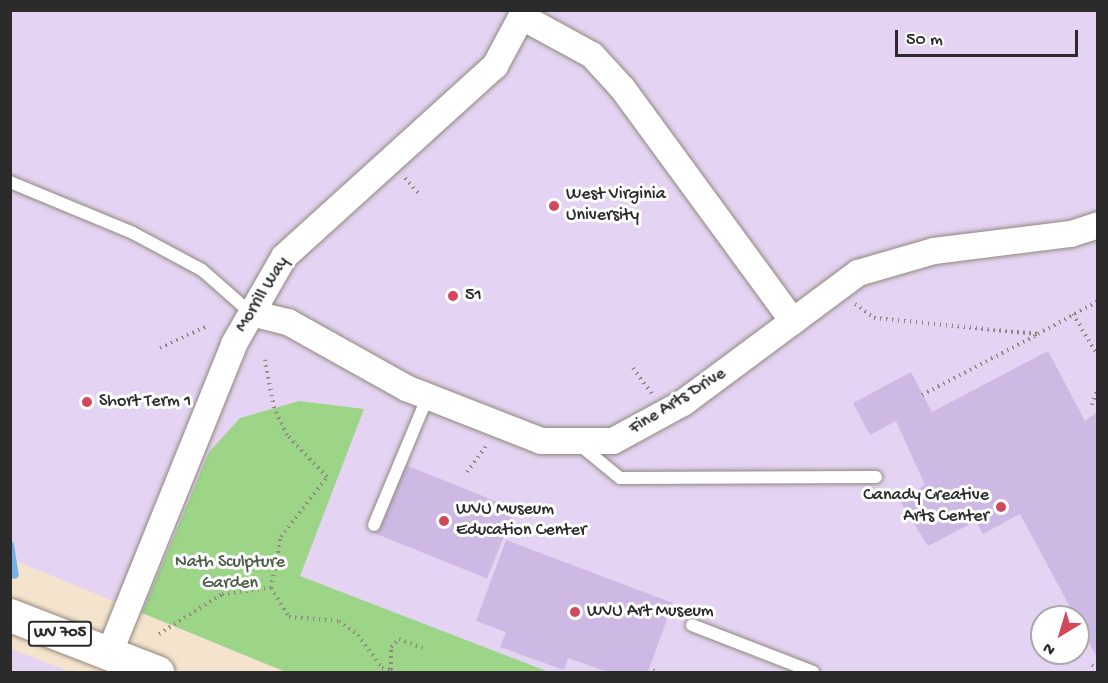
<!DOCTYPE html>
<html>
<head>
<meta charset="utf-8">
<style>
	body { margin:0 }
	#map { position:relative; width:1108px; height:683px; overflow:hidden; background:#f5e4cd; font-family:"Gochi Hand",sans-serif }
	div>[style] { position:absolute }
	.built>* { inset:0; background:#e4d3f2 }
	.green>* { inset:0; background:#9cd587 }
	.stream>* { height:8px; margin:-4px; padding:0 4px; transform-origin:4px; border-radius:4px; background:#74b4e8 }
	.building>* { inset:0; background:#ceb9e5; transform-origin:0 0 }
	.path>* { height:4px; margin-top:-2px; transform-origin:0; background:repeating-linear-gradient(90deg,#90887c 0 1.5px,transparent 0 6px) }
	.roads { filter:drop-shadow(0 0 2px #90887c) drop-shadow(0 0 2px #90887c) }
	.service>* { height:12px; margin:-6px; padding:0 6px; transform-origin:6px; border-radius:6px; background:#fff }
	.minor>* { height:26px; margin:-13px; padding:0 13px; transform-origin:13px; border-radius:13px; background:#fff }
	.primary>* { height:33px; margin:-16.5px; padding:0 16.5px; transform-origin:16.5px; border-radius:16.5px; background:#fff }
	.dots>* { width:16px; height:16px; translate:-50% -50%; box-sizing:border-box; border:3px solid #fff; border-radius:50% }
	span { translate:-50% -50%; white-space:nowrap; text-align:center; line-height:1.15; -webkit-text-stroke:6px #fff; paint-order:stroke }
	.shield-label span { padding:2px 4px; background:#fff; border:2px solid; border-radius:4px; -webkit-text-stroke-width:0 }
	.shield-label { font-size:16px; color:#2b2b2b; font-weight:700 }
	.poi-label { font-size:18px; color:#2b2b2b }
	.left { translate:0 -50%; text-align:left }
	.right { translate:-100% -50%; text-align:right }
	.street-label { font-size:18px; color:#2b2b2b }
	.park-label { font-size:18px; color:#4d5e47 }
	.frame { position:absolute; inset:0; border:12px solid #2b2b2b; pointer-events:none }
	.north { position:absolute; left:1030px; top:605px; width:60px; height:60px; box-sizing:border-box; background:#fff; border:2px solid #aaa; border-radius:50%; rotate:218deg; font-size:16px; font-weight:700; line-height:24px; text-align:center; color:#2b2b2b }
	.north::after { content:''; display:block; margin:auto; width:21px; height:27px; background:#d1495b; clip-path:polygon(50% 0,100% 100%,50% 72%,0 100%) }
	.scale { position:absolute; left:895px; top:30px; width:183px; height:27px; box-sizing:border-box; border:3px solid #2b2b2b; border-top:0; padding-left:8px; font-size:18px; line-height:21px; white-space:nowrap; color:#2b2b2b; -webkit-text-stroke:4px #fff; paint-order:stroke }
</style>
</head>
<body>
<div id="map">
	<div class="built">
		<i style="clip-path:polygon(evenodd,10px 11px,1097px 11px,1097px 672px,285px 672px,11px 559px,10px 11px,1042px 617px,1078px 617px,1078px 653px,1042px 653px,1042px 617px)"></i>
		<i style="clip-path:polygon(10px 649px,11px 649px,71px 672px,11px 672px)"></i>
	</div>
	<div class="green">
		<i style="clip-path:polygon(299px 401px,364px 409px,300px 576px,549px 672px,286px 672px,142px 613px,209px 452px,240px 418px)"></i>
	</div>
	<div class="stream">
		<i style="left:10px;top:545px;width:30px;rotate:81deg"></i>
	</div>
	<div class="building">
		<i style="clip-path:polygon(1048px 351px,1085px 421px,1098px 411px,1098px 659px,1020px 514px,983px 534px,976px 521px,928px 546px,899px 500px,925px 485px,896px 421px,870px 435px,853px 403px,911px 372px,932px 412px)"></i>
		<i style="left:401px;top:463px;width:123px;height:75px;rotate:22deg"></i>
		<i style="clip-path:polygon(506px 540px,673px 603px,648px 672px,608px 672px,568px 658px,564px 670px,500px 647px,506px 632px,476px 621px)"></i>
	</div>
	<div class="path">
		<i style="left:405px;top:178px;width:21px;rotate:49deg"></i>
		<i style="left:855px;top:304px;width:24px;rotate:36deg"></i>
		<i style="left:874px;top:318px;width:165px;rotate:5.6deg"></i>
		<i style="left:1038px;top:334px;width:68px;rotate:-28.8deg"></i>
		<i style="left:1073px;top:314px;width:49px;rotate:59.2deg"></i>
		<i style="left:160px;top:348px;width:52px;rotate:-25.1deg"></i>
		<i style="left:633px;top:368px;width:32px;rotate:54deg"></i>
		<i style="left:922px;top:395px;width:130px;rotate:-27.6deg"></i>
		<i style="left:1092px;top:405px;width:19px;rotate:-72deg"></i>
		<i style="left:467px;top:472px;width:32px;rotate:-54deg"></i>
		<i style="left:271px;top:588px;width:34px;rotate:58deg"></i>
		<i style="left:289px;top:617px;width:50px;rotate:4.6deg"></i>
		<i style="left:339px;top:621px;width:24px;rotate:36deg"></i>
		<i style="left:358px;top:635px;width:41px;rotate:54deg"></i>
		<i style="left:382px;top:668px;width:9px;rotate:13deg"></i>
		<i style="left:391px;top:670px;width:23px;rotate:-90deg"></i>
		<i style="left:391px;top:647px;width:11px;rotate:-45deg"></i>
		<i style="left:399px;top:639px;width:25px;rotate:21deg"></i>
		<i style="left:159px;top:634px;width:75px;rotate:-32.4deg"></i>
		<i style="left:222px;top:594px;width:49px;rotate:-7deg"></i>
		<i style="left:271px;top:588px;width:52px;rotate:-78.9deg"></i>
		<i style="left:281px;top:537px;width:76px;rotate:-52.5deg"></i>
		<i style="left:327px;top:477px;width:58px;rotate:-133.6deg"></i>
		<i style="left:287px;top:435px;width:30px;rotate:-116deg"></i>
		<i style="left:274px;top:408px;width:49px;rotate:-100.6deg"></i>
		<i style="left:1092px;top:665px;width:7px;rotate:34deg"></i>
		<i style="left:391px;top:670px;width:6px;rotate:18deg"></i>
		<i style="left:653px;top:670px;width:4px;rotate:27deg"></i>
	</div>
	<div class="roads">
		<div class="service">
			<i style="left:10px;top:182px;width:133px;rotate:22.5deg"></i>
			<i style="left:133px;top:233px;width:78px;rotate:28.2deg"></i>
			<i style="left:202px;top:270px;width:65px;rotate:41.3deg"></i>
			<i style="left:580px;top:445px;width:52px;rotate:39.5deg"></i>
			<i style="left:620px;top:478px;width:256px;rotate:-0.2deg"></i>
			<i style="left:374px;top:525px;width:140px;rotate:-67.3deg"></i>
			<i style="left:692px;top:625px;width:130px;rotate:21.2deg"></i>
		</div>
		<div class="minor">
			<i style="left:524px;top:18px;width:77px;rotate:28.6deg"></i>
			<i style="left:592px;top:55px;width:46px;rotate:47.6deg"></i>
			<i style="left:623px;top:89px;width:288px;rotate:53.8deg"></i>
			<i style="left:251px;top:313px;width:38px;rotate:14deg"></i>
			<i style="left:288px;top:322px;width:135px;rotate:29.2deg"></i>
			<i style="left:406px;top:388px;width:145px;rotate:21.4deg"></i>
			<i style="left:541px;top:441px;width:72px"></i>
			<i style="left:613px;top:441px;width:80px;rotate:-28.5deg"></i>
			<i style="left:683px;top:403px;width:218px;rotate:-36.6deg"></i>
			<i style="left:858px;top:273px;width:79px;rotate:-16.1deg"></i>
			<i style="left:934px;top:251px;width:138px;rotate:-7.1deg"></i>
			<i style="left:1071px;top:234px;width:28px;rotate:-18deg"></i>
			<i style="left:109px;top:654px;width:334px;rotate:-68deg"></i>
			<i style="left:234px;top:344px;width:100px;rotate:-60.1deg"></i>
			<i style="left:284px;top:257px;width:285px;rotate:-42.2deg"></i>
			<i style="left:495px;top:66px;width:64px;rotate:-61.8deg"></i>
		</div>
		<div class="primary">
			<i style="left:10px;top:615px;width:158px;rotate:21.2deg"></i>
		</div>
	</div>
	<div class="dots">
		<i style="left:554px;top:206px;background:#d1495b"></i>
		<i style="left:453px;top:296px;background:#d1495b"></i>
		<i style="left:87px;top:402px;background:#d1495b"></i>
		<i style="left:1001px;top:507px;background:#d1495b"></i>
		<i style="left:444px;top:521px;background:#d1495b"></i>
		<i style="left:575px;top:612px;background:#d1495b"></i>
	</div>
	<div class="shield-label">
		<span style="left:60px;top:634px">WV 705</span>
	</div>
	<div class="poi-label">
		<span class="left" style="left:566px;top:206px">West Virginia<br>University</span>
		<span class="left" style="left:465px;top:296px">51</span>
		<span class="left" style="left:99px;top:402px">Short Term 1</span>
		<span class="right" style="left:989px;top:507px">Canady Creative<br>Arts Center</span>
		<span class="left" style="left:456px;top:521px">WVU Museum<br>Education Center</span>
		<span class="left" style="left:587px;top:612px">WVU Art Museum</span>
	</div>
	<div class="street-label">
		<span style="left:263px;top:295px;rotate:-58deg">Morrill Way</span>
		<span style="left:678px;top:402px;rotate:-32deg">Fine Arts Drive</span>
	</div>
	<div class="park-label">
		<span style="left:230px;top:574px">Nath Sculpture<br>Garden</span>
	</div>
	<div class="frame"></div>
	<div class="north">N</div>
	<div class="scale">50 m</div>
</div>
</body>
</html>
